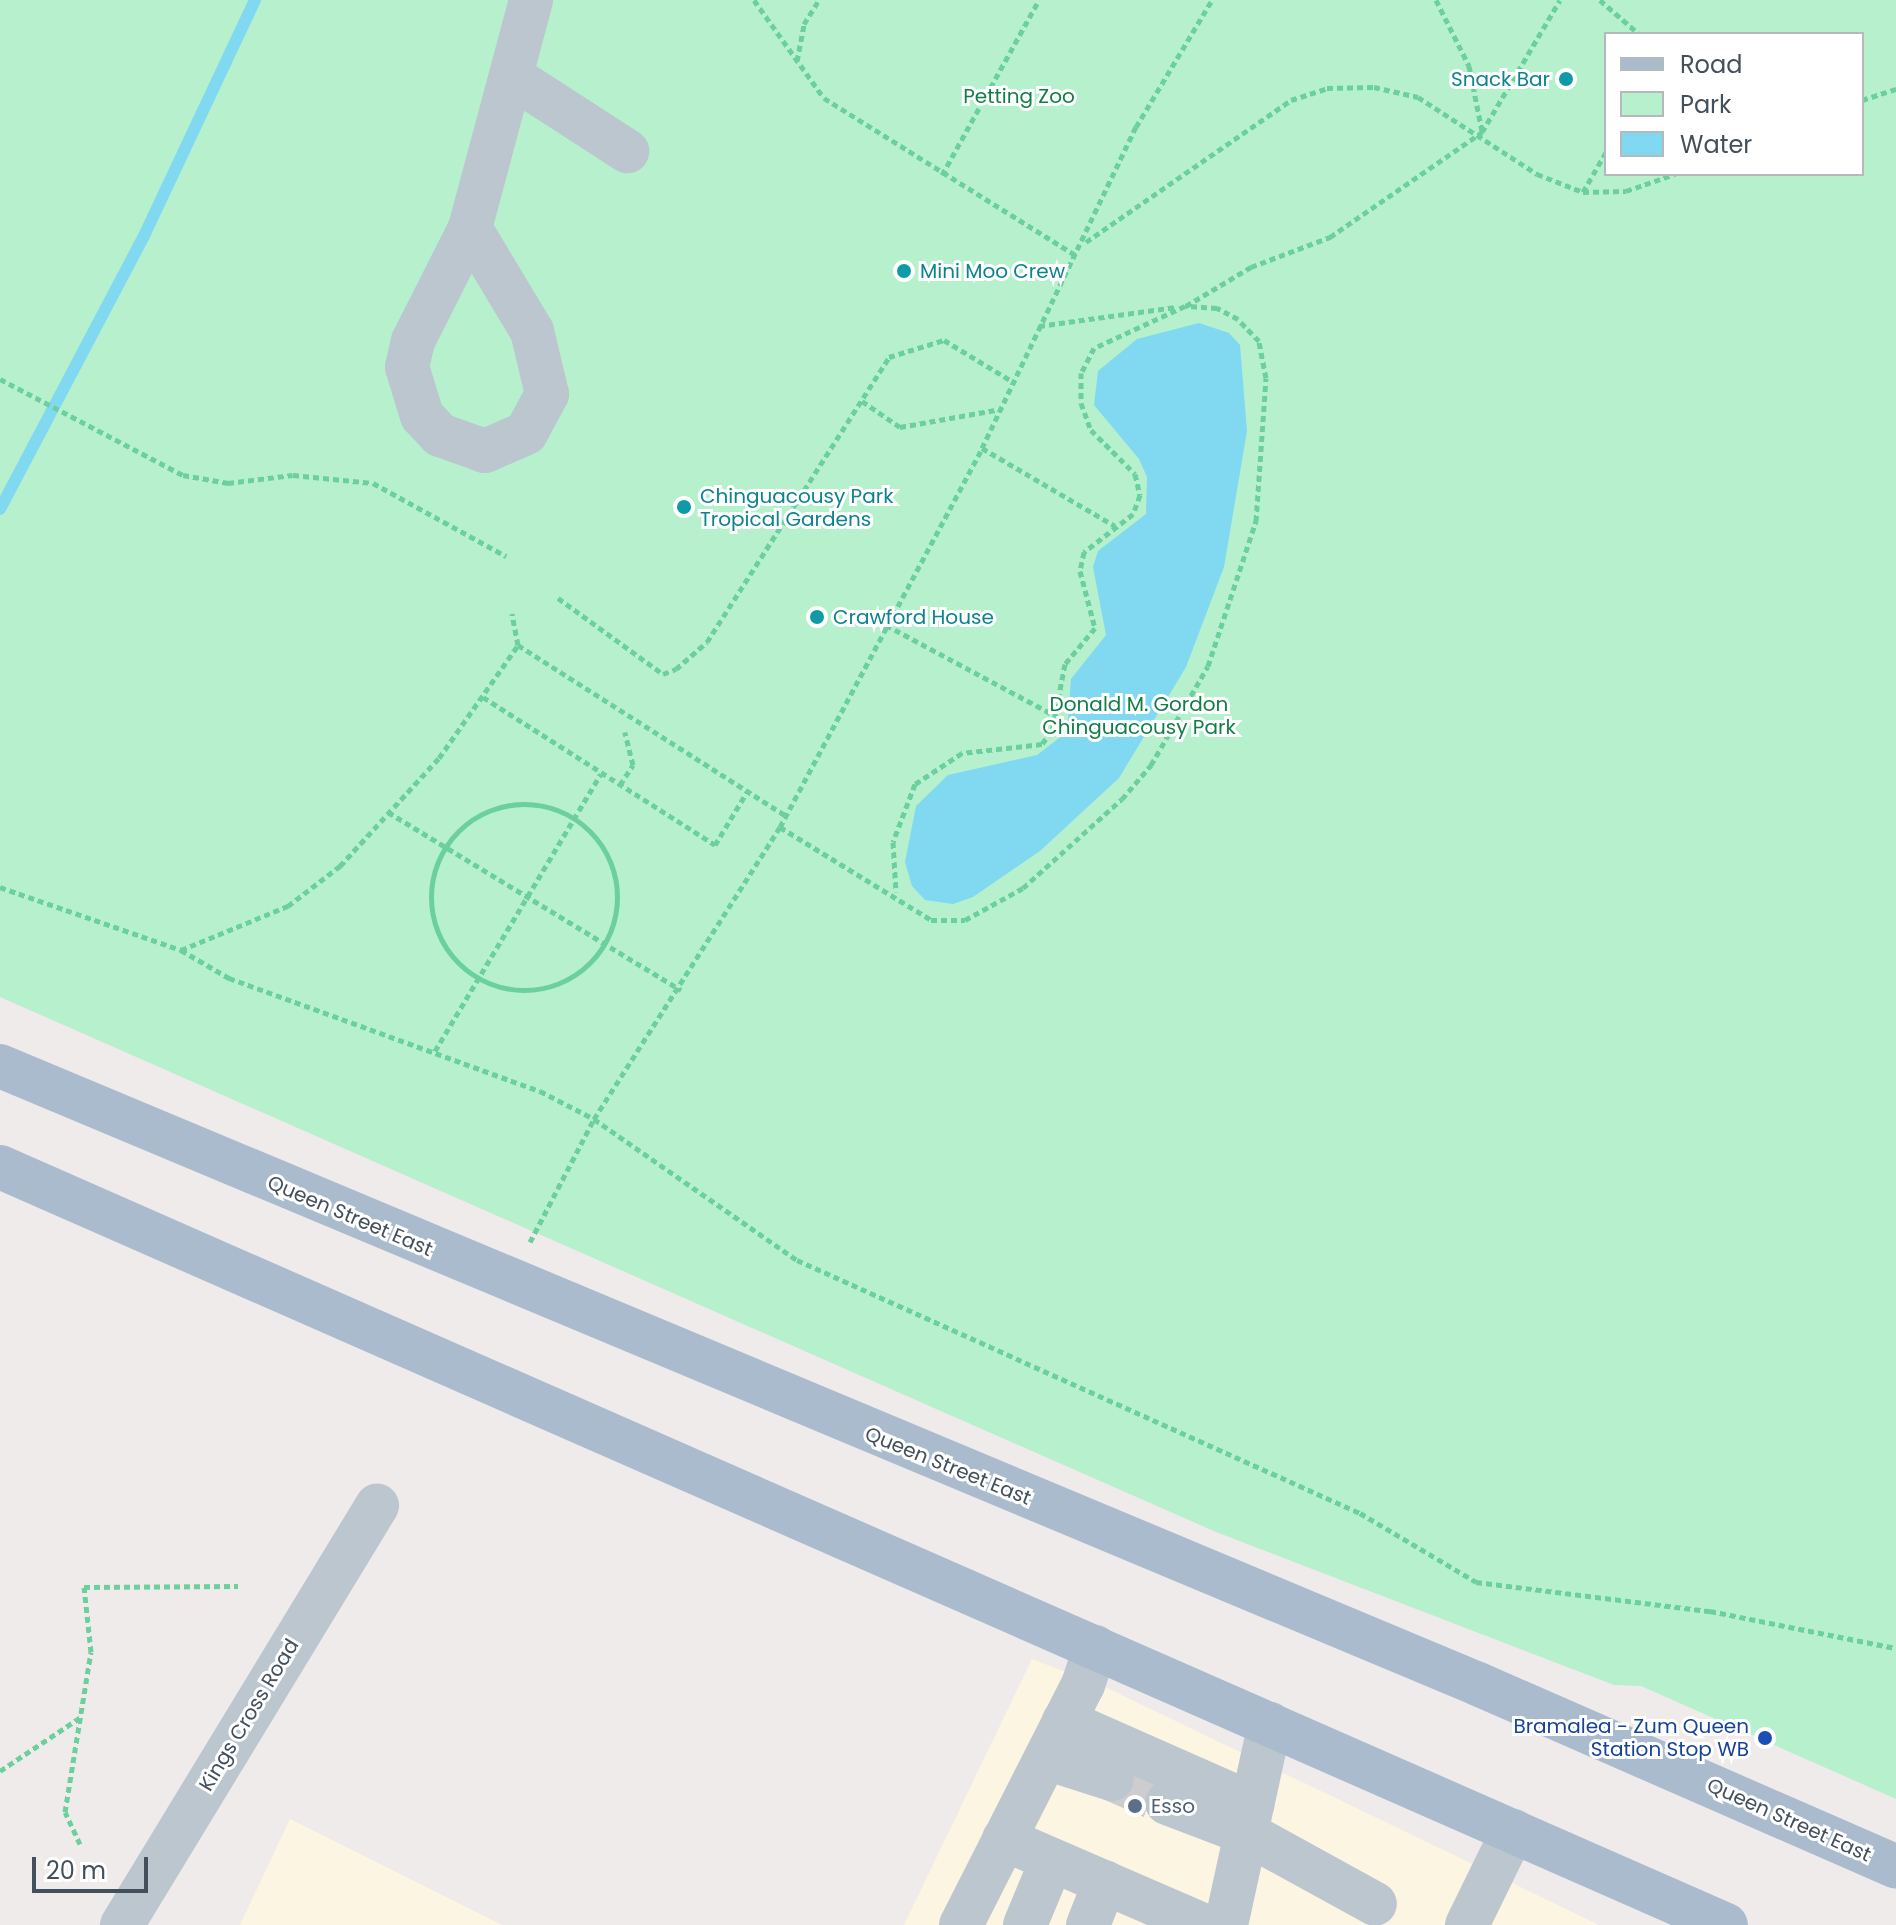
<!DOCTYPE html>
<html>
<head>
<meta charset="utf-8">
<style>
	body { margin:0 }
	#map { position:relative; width:1896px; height:1925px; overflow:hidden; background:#efebeb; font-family:Poppins,sans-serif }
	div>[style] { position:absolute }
	.commercial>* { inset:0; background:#fcf5e2 }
	.green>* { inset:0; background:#b6f0cc }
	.water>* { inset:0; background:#80d9f0 }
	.stream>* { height:12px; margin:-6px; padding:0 6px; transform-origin:6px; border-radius:6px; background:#80d9f0 }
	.minor-tunnel>* { height:44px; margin-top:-22px; transform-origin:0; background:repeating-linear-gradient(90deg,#cdccce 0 44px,transparent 0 66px) }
	.path>* { height:5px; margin-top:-2.5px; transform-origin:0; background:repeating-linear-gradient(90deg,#6cd09e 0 6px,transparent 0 10px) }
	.path>.ring { margin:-2.5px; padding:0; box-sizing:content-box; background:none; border:5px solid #6cd09e; border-radius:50% }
	.minor>* { height:44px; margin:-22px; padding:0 22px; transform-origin:22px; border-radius:22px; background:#bbc6cf }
	.major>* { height:44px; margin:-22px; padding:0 22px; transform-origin:22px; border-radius:22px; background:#a9bbcd }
	.dots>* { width:22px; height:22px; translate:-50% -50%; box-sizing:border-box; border:4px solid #fff; border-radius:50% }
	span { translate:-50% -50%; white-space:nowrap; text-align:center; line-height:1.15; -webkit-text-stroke:6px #fff; paint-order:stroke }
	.culture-label { font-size:20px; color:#0d838f }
	.right { translate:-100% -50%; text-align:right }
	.left { translate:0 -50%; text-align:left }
	.park-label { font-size:20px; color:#117e47 }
	.street-label { font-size:20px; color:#434f5a }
	.transit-label { font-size:20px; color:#164399 }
	.service-label { font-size:20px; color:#4e5e75 }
	.legend { position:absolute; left:1604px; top:32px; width:260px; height:144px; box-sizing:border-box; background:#fff; border:2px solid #b4b9bd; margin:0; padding:10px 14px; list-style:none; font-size:24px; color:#434f5a }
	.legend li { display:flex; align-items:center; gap:16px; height:40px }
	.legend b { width:40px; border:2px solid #b4b9bd }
	.scale { position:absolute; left:32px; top:1857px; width:116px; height:36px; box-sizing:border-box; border:4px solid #434f5a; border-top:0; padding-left:10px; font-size:24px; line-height:28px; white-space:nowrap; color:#434f5a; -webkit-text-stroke:6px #fff; paint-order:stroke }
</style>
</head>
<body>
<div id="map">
	<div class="commercial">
		<i style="clip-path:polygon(1032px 1659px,1107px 1688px,1599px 1925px,904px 1925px)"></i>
		<i style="clip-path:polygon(290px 1819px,502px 1925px,240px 1925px)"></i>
	</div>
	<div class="green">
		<i style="clip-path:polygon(evenodd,0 0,1896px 0,1896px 1799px,1641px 1686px,1614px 1685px,1216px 1532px,0 997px,0 0,1606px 34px,1862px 34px,1862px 174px,1606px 174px,1606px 34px)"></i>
	</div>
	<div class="water">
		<i style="clip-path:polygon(1199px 323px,1229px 333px,1240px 345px,1247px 431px,1224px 567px,1186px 667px,1119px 778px,1040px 851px,973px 897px,953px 904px,925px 900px,912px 886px,905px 862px,916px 806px,948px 775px,1037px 755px,1067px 732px,1071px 679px,1106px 635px,1093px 567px,1098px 551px,1146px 514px,1147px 477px,1139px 459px,1094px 405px,1098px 371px,1137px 339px)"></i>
	</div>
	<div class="stream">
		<i style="left:0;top:509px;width:306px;rotate:-62.2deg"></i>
		<i style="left:143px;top:238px;width:263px;rotate:-64.8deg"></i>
	</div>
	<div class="minor-tunnel">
		<i style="left:1112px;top:1779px;width:60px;rotate:23.6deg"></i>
	</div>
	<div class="path">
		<i style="left:754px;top:0;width:120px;rotate:54.5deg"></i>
		<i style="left:824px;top:98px;width:298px;rotate:32deg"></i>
		<i style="left:1436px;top:0;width:74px;rotate:63.4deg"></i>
		<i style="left:1469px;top:66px;width:66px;rotate:78.7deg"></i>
		<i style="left:1600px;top:0;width:52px;rotate:41.1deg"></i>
		<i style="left:797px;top:61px;width:38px;rotate:-79deg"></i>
		<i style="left:804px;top:24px;width:28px;rotate:-58deg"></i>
		<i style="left:1862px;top:100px;width:36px;rotate:-18deg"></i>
		<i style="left:942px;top:175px;width:200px;rotate:-61deg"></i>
		<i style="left:1583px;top:192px;width:46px;rotate:-60.1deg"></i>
		<i style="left:1086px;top:242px;width:249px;rotate:-34.7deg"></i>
		<i style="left:1291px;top:100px;width:38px;rotate:-18deg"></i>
		<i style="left:1327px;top:88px;width:47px;rotate:-1.2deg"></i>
		<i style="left:1374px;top:87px;width:45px;rotate:12.8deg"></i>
		<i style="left:1418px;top:97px;width:142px;rotate:32.9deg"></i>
		<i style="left:1537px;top:174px;width:49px;rotate:21.4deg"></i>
		<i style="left:1583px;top:192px;width:43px;rotate:-1.3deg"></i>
		<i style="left:1626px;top:191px;width:52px;rotate:-19.1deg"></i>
		<i style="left:1186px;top:306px;width:76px;rotate:-31deg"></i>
		<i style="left:1251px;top:267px;width:85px;rotate:-20.8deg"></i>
		<i style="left:1330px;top:237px;width:185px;rotate:-34.6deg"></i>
		<i style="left:1482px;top:132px;width:153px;rotate:-59.4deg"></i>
		<i style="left:1039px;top:326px;width:138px;rotate:-7.9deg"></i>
		<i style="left:0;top:379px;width:207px;rotate:27.7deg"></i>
		<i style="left:183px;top:475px;width:46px;rotate:10.1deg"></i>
		<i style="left:228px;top:483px;width:65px;rotate:-7deg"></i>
		<i style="left:293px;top:475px;width:80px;rotate:5.7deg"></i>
		<i style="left:373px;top:483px;width:152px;rotate:28.8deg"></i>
		<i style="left:862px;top:401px;width:46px;rotate:34.4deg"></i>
		<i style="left:900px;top:427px;width:97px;rotate:-10.1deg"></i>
		<i style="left:982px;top:448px;width:154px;rotate:30.4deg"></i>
		<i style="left:558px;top:598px;width:130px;rotate:35.9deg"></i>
		<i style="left:663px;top:674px;width:14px;rotate:-21deg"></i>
		<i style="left:676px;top:669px;width:41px;rotate:-41.1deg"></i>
		<i style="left:707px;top:642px;width:338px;rotate:-57.4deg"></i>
		<i style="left:889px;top:357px;width:58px;rotate:-17.2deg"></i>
		<i style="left:944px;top:340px;width:77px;rotate:31.2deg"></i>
		<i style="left:886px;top:625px;width:191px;rotate:28.2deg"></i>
		<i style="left:518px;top:645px;width:317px;rotate:32.5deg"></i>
		<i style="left:483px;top:697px;width:275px;rotate:32.5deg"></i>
		<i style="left:715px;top:845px;width:62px;rotate:-58.9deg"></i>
		<i style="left:620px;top:785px;width:24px;rotate:-57deg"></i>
		<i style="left:633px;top:765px;width:34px;rotate:-104deg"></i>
		<i class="ring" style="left:431px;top:804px;width:181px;height:181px"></i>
		<i style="left:388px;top:812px;width:343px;rotate:31.3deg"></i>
		<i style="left:780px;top:827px;width:177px;rotate:31.6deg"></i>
		<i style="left:931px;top:920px;width:34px"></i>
		<i style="left:965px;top:920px;width:66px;rotate:-28.9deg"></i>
		<i style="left:1023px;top:888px;width:133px;rotate:-42deg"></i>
		<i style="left:1122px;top:799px;width:45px;rotate:-49.5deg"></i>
		<i style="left:1151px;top:765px;width:114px;rotate:-60.1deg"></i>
		<i style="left:1208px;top:666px;width:153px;rotate:-71.7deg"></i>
		<i style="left:1256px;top:521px;width:143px;rotate:-86deg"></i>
		<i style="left:1266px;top:378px;width:38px;rotate:-101deg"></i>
		<i style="left:1259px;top:341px;width:30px;rotate:-134deg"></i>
		<i style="left:1238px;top:319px;width:24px;rotate:-152deg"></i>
		<i style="left:1217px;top:308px;width:32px;rotate:-176deg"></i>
		<i style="left:1185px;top:306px;width:100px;rotate:155.2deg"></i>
		<i style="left:1094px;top:348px;width:28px;rotate:117deg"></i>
		<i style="left:1081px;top:373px;width:30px;rotate:90deg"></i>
		<i style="left:1081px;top:403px;width:29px;rotate:70deg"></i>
		<i style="left:1091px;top:430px;width:62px;rotate:45deg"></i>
		<i style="left:1135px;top:474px;width:22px;rotate:77deg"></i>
		<i style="left:1140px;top:495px;width:20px;rotate:110deg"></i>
		<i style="left:1133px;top:514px;width:62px;rotate:142.2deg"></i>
		<i style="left:1084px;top:552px;width:19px;rotate:102deg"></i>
		<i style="left:1080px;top:571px;width:59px;rotate:75.3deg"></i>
		<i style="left:1095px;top:628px;width:47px;rotate:129.8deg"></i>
		<i style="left:1065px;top:664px;width:68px;rotate:101deg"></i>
		<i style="left:1052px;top:731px;width:16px;rotate:128deg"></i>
		<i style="left:1042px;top:744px;width:81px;rotate:173.6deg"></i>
		<i style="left:962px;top:753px;width:56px;rotate:146.6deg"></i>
		<i style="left:915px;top:784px;width:62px;rotate:110.8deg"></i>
		<i style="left:893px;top:842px;width:50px;rotate:86.6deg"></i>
		<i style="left:0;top:887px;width:192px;rotate:19.2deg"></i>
		<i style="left:181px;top:950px;width:116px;rotate:-22.4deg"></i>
		<i style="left:288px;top:906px;width:66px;rotate:-37.6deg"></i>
		<i style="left:340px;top:866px;width:147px;rotate:-47.5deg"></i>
		<i style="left:439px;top:758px;width:138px;rotate:-55deg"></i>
		<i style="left:518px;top:645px;width:32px;rotate:-101deg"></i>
		<i style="left:181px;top:950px;width:56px;rotate:30.3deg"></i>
		<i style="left:229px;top:978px;width:331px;rotate:20deg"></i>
		<i style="left:540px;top:1091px;width:61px;rotate:27.4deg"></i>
		<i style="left:594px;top:1119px;width:247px;rotate:34.8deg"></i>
		<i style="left:797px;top:1260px;width:617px;rotate:24.2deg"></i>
		<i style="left:1360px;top:1513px;width:135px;rotate:30.7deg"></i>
		<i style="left:1476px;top:1582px;width:236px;rotate:7.1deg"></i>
		<i style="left:1710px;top:1611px;width:190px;rotate:11.3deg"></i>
		<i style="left:435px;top:1051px;width:323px;rotate:-59.1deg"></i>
		<i style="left:530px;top:1242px;width:139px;rotate:-62.5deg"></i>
		<i style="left:594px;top:1119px;width:346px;rotate:-57.5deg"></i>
		<i style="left:780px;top:827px;width:429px;rotate:-61.9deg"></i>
		<i style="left:982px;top:448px;width:356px;rotate:-64.4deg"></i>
		<i style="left:1136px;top:127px;width:148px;rotate:-59.1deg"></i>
		<i style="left:0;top:1771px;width:97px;rotate:-33.7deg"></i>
		<i style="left:80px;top:1844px;width:35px;rotate:-115deg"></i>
		<i style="left:65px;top:1812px;width:162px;rotate:-80.8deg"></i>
		<i style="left:91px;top:1652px;width:65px;rotate:-96.1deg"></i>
		<i style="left:84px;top:1587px;width:154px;rotate:-0.4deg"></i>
	</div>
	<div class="minor">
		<i style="left:514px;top:78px;width:135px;rotate:32.9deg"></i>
		<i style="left:470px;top:228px;width:120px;rotate:59deg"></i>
		<i style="left:532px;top:331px;width:65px;rotate:76.6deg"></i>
		<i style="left:547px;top:394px;width:44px;rotate:118.3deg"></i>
		<i style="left:526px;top:433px;width:45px;rotate:156.3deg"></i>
		<i style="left:485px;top:451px;width:48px;rotate:-160.4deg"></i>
		<i style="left:440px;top:435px;width:26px;rotate:-133deg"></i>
		<i style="left:422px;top:416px;width:51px;rotate:-107deg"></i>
		<i style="left:407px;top:367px;width:27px;rotate:-77deg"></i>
		<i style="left:413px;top:341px;width:127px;rotate:-63.2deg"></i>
		<i style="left:470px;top:228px;width:236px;rotate:-75deg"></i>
		<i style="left:1064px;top:1721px;width:206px;rotate:23.8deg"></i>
		<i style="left:1046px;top:1758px;width:69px;rotate:17.7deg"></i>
		<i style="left:1167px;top:1803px;width:85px;rotate:20.8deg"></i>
		<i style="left:1246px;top:1833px;width:147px;rotate:28.8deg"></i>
		<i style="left:1004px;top:1839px;width:217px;rotate:23.4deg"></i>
		<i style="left:122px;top:1925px;width:491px;rotate:-58.7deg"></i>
		<i style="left:961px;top:1925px;width:269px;rotate:-63.1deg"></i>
		<i style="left:1083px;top:1685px;width:40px;rotate:-72deg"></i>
		<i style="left:1025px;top:1925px;width:70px;rotate:-67.4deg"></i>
		<i style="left:1088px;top:1925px;width:46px;rotate:-68.4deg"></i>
		<i style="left:1226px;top:1925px;width:206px;rotate:-77.7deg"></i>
		<i style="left:1467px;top:1925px;width:105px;rotate:-63.9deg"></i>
	</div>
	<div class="major">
		<i style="left:0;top:1066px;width:1602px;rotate:22.69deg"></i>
		<i style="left:1478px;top:1684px;width:456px;rotate:23.6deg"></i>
		<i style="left:0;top:1167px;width:1885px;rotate:23.71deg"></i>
	</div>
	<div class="dots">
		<i style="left:1566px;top:79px;background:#0f9aa8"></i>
		<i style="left:904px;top:271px;background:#0f9aa8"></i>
		<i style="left:684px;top:507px;background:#0f9aa8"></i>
		<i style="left:817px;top:617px;background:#0f9aa8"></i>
		<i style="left:1765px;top:1738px;background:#1a4fb4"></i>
		<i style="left:1135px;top:1806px;background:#5c6f8a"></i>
	</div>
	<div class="culture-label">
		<span class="right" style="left:1550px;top:79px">Snack Bar</span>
		<span class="left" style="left:920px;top:271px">Mini Moo Crew</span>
		<span class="left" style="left:700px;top:508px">Chinguacousy Park<br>Tropical Gardens</span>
		<span class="left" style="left:833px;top:617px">Crawford House</span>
	</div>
	<div class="park-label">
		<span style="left:1019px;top:96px">Petting Zoo</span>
		<span style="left:1139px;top:716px">Donald M. Gordon<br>Chinguacousy Park</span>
	</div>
	<div class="street-label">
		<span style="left:350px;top:1216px;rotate:23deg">Queen Street East</span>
		<span style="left:948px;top:1466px;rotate:22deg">Queen Street East</span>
		<span style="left:249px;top:1715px;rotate:-59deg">Kings Cross Road</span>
		<span style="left:1789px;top:1820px;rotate:24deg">Queen Street East</span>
	</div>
	<div class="transit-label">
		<span class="right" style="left:1749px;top:1738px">Bramalea - Zum Queen<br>Station Stop WB</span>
	</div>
	<div class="service-label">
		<span class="left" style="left:1151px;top:1806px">Esso</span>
	</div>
	<ul class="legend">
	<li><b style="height:10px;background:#a9bbcd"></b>Road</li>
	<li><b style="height:22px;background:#b6f0cc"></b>Park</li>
	<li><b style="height:22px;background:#80d9f0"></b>Water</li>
	</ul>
	<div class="scale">20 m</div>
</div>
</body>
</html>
